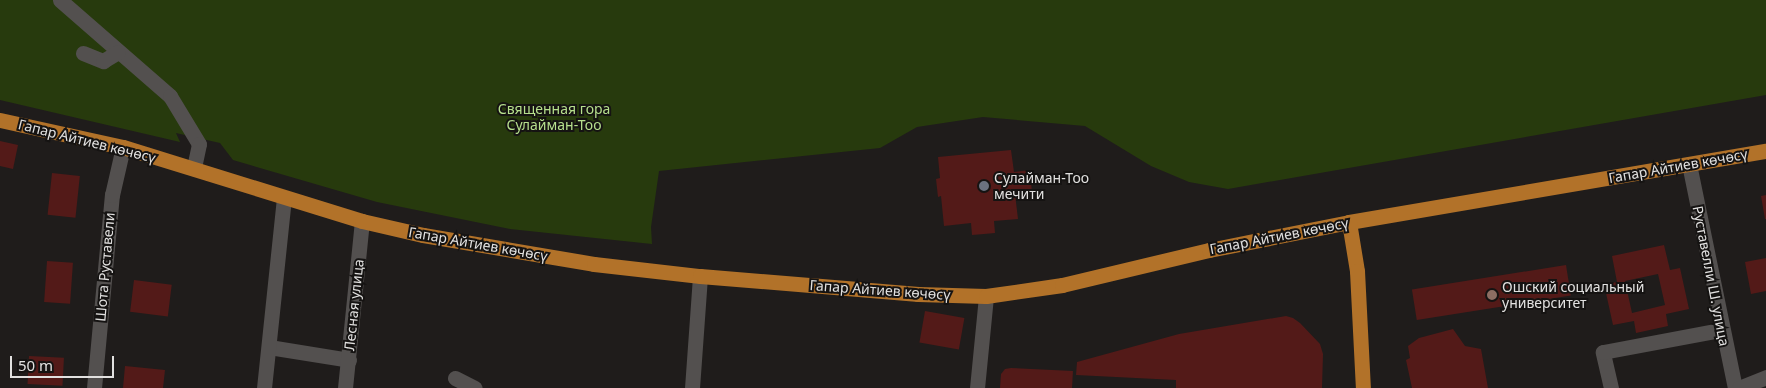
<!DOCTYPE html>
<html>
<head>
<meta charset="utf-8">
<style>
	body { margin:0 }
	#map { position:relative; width:1766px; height:388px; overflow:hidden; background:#1f1c1b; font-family:"Noto Sans",sans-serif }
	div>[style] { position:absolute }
	.green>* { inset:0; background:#273a0d }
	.building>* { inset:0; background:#531a18; transform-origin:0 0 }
	.minor>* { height:15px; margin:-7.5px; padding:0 7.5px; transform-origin:7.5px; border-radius:7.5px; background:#53504f }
	.major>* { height:15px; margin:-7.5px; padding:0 7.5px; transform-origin:7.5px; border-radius:7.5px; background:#b27229 }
	.dots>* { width:14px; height:14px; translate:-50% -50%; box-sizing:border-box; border:2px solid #151312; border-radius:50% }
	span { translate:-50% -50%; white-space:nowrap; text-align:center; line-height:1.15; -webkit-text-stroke:4px #151312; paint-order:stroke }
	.park-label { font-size:14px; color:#b6df8d }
	.street-label { font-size:14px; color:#e2e1e0 }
	.poi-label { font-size:14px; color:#e2e1e0 }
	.left { translate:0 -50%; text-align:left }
	.scale { position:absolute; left:10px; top:356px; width:104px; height:22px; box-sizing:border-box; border:2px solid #e2e1e0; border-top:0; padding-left:6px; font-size:15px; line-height:18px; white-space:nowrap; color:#e2e1e0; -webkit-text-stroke:4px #151312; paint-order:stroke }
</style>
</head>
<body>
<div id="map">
	<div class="green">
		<i style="clip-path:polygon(0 0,1766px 0,1766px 95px,1228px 189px,1189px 182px,1151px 166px,1085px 126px,983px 117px,917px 127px,880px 148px,659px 171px,651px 227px,652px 244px,510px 229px,377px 202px,233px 160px,220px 143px,176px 133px,180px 142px,0 100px)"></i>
	</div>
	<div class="building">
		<i style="clip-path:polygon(0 141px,18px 145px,13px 169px,0 166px)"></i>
		<i style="clip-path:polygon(1011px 150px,1014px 172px,1030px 170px,1032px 193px,1015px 194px,1018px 219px,994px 221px,995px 233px,984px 234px,972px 235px,971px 223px,944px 226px,941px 196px,938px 197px,936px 179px,940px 178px,938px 157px)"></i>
		<i style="left:52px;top:173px;width:28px;height:42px;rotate:6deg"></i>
		<i style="clip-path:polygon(1766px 195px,1766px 219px,1765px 219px,1761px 196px)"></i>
		<i style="clip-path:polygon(evenodd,1664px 245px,1670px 270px,1680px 268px,1689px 309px,1666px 314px,1668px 326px,1636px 333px,1634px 321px,1613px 325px,1604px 284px,1617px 282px,1612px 256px,1664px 245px,1658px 274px,1665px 305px,1632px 313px,1625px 281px,1658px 274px)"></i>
		<i style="clip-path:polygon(1766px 258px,1766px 291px,1751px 294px,1745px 262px)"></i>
		<i style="left:47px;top:261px;width:26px;height:41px;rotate:4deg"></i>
		<i style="left:1566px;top:265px;width:31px;height:156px;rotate:81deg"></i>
		<i style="left:134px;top:280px;width:38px;height:32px;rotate:7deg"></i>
		<i style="left:925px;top:311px;width:40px;height:32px;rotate:10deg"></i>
		<i style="clip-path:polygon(1286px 316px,1293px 318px,1300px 323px,1320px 344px,1323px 354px,1322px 388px,1176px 388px,1176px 380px,1076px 375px,1077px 362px,1179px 334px)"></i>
		<i style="clip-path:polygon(1453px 329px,1465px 346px,1481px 349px,1488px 388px,1412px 388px,1406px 360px,1410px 358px,1408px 346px,1419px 338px)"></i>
		<i style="left:29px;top:356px;width:35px;height:28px;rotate:3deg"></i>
		<i style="clip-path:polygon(125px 366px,165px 370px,163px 388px,123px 388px)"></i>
		<i style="clip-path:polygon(1011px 368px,1073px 371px,1072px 388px,1000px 388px,1001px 374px,1005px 369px)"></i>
	</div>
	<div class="minor">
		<i style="left:60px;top:0;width:146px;rotate:41.1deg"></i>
		<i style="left:170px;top:96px;width:56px;rotate:58.9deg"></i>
		<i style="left:199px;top:144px;width:25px;rotate:102deg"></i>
		<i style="left:83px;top:53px;width:22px;rotate:22deg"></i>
		<i style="left:103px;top:61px;width:17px;rotate:-31deg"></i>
		<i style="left:1689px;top:164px;width:229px;rotate:78.4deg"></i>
		<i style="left:269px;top:347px;width:81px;rotate:9.2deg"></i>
		<i style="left:455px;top:378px;width:22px;rotate:27deg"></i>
		<i style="left:94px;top:388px;width:194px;rotate:-84.7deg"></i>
		<i style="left:112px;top:195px;width:49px;rotate:-77.1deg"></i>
		<i style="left:264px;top:388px;width:191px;rotate:-84deg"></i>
		<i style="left:345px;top:388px;width:168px;rotate:-84.2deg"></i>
		<i style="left:692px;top:388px;width:112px;rotate:-85.9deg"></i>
		<i style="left:977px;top:388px;width:92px;rotate:-84.4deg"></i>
		<i style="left:1611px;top:388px;width:37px;rotate:-103deg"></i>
		<i style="left:1603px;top:352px;width:120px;rotate:-10.6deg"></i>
		<i style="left:1739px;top:388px;width:29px;rotate:-22deg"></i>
	</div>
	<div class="major">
		<i style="left:0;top:120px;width:126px;rotate:12.4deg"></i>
		<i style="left:123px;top:147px;width:250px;rotate:17.2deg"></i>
		<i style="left:362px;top:221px;width:63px;rotate:12.9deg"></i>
		<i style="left:423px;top:235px;width:173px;rotate:9.6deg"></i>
		<i style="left:594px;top:264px;width:107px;rotate:6.5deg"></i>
		<i style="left:700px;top:276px;width:219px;rotate:4.7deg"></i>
		<i style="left:918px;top:294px;width:68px;rotate:1.7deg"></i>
		<i style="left:986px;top:296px;width:77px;rotate:-8.2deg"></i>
		<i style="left:1062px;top:285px;width:151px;rotate:-13.4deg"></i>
		<i style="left:1209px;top:250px;width:143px;rotate:-11.3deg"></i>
		<i style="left:1349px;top:222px;width:423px;rotate:-9.7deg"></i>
		<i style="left:1349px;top:222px;width:50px;rotate:80.7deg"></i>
		<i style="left:1357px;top:271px;width:117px;rotate:87.1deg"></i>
	</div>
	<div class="dots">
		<i style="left:984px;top:186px;background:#6b7280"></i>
		<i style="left:1492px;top:295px;background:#8d6e63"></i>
	</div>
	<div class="park-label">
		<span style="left:554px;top:117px">Священная гора<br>Сулайман-Тоо</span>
	</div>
	<div class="street-label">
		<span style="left:87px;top:141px;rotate:14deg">Гапар Айтиев көчөсү</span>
		<span style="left:1678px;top:166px;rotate:-10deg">Гапар Айтиев көчөсү</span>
		<span style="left:1279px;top:236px;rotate:-11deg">Гапар Айтиев көчөсү</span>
		<span style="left:478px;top:244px;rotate:10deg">Гапар Айтиев көчөсү</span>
		<span style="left:105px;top:267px;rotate:-85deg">Шота Руставели</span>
		<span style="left:1711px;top:276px;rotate:79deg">Руставелли Ш. улица</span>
		<span style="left:880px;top:290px;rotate:4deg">Гапар Айтиев көчөсү</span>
		<span style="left:354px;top:305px;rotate:-84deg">Лесная улица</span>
	</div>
	<div class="poi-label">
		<span class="left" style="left:994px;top:186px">Сулайман-Тоо<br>мечити</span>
		<span class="left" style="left:1502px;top:295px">Ошский социальный<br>университет</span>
	</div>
	<div class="scale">50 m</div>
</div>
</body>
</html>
